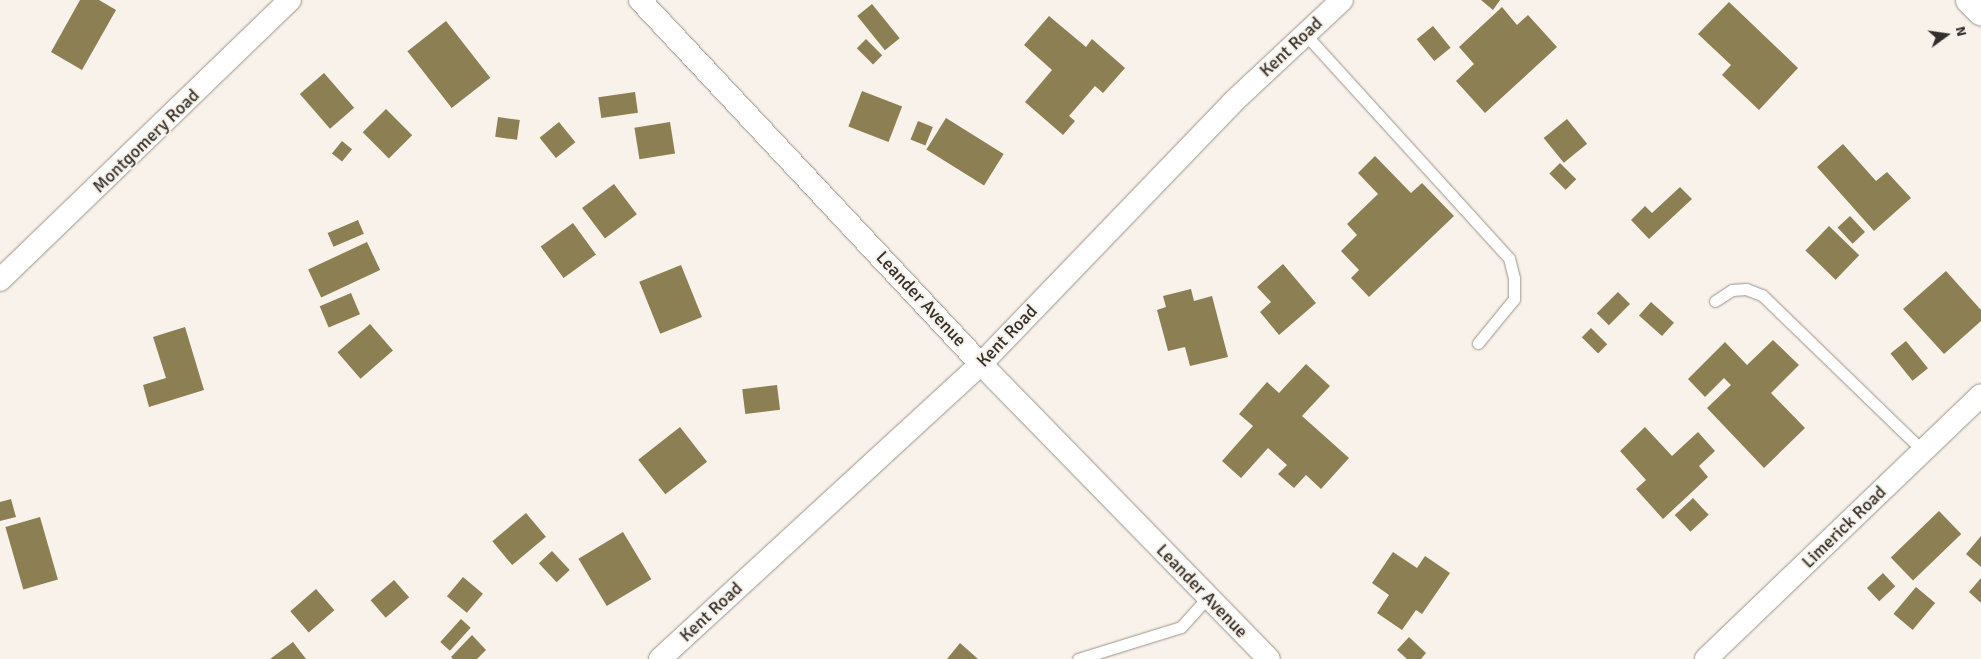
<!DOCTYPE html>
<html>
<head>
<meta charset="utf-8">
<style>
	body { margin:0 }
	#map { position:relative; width:1981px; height:659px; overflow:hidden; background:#f9f2ea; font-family:Signika,sans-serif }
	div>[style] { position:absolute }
	.building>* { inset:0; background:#8b7f53; transform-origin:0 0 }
	.roads { filter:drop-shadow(0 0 1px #99938c) drop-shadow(0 0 1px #99938c) }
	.service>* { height:11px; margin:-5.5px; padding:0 5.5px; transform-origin:5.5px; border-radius:5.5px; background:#fff }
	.minor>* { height:22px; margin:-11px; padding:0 11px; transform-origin:11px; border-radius:11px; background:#fff }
	.secondary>* { height:28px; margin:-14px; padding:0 14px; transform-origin:14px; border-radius:14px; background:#fff }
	span { translate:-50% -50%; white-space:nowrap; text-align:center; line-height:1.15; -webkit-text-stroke:4px #f9f2ea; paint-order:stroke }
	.street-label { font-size:18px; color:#322f2c }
	.north { position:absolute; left:1921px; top:10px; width:50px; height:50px; -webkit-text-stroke:4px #f9f2ea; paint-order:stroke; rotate:76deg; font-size:14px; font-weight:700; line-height:20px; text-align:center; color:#322f2c }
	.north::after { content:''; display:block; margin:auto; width:18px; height:22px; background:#322f2c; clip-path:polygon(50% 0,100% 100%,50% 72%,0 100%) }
</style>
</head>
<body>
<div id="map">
	<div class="building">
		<i style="clip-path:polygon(80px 0,99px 0,116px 10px,82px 70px,51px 52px)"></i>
		<i style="clip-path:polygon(1481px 0,1500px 0,1493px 10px)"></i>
		<i style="clip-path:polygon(1729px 2px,1798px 68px,1759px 110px,1722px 75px,1731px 65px,1698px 34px)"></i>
		<i style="left:872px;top:4px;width:44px;height:19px;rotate:51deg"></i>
		<i style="clip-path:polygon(1502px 7px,1517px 25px,1528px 15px,1557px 47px,1485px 113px,1456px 81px,1474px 64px,1459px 47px)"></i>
		<i style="clip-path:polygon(1049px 16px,1086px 47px,1092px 39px,1125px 68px,1103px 93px,1095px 86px,1069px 116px,1075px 121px,1063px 135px,1025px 102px,1052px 70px,1024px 45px)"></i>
		<i style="left:446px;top:21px;width:72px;height:49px;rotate:52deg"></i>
		<i style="left:1433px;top:26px;width:28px;height:21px;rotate:51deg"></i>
		<i style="left:866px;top:39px;width:23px;height:13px;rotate:45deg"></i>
		<i style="left:324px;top:73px;width:46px;height:32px;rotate:49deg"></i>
		<i style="left:862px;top:91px;width:43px;height:38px;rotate:21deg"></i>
		<i style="left:635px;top:92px;width:21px;height:37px;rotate:82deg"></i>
		<i style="left:386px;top:109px;width:37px;height:33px;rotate:45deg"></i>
		<i style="left:498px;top:117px;width:22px;height:20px;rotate:8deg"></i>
		<i style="left:946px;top:118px;width:68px;height:37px;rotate:32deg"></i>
		<i style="left:1567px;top:119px;width:32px;height:30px;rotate:51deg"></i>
		<i style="left:918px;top:121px;width:16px;height:20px;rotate:22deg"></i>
		<i style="left:559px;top:122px;width:26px;height:25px;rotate:51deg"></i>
		<i style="left:670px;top:122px;width:32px;height:36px;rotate:81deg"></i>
		<i style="left:342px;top:141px;width:13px;height:16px;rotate:39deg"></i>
		<i style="clip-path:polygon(1843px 144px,1876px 181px,1887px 172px,1911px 198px,1874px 231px,1817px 167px)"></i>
		<i style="clip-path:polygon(1375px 156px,1411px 193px,1422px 183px,1454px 216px,1369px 297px,1351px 278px,1359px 270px,1341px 251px,1357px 235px,1347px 224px,1378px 194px,1358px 173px)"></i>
		<i style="left:1560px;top:163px;width:23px;height:15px;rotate:45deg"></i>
		<i style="left:614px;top:184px;width:38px;height:40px;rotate:53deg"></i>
		<i style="clip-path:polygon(1680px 187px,1692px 199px,1649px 239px,1631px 220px,1645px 206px,1652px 213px)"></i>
		<i style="left:1850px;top:216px;width:22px;height:17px;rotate:47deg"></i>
		<i style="left:358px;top:220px;width:15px;height:33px;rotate:67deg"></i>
		<i style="left:573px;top:223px;width:39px;height:40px;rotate:54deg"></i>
		<i style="left:1829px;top:226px;width:42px;height:34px;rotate:44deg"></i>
		<i style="left:367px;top:242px;width:31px;height:65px;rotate:65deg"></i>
		<i style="clip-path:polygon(1283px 264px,1316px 303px,1279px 335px,1260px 312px,1271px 302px,1257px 287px)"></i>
		<i style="left:681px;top:265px;width:56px;height:45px;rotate:68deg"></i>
		<i style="clip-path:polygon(1946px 271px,1981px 310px,1981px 321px,1944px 354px,1903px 309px)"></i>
		<i style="clip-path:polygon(1191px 289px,1194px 301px,1212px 296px,1228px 357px,1190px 366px,1185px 347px,1168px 351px,1157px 310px,1166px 307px,1163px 296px)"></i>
		<i style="left:1618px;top:292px;width:17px;height:30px;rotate:45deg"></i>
		<i style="left:351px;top:293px;width:23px;height:34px;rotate:67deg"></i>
		<i style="left:1651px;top:302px;width:31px;height:18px;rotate:42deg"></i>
		<i style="left:370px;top:324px;width:35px;height:43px;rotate:49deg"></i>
		<i style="clip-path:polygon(185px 327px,204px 390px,149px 407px,143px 385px,166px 378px,153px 337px)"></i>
		<i style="left:1591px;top:328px;width:23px;height:13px;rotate:45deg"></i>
		<i style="clip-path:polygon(1773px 340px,1799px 365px,1771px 393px,1805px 428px,1764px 468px,1707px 408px,1731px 385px,1724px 378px,1705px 397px,1688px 379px,1725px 342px,1747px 365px)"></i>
		<i style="left:1906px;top:341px;width:35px;height:20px;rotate:51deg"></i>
		<i style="clip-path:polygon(1306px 364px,1330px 386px,1302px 416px,1349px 458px,1321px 489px,1306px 475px,1294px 488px,1278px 474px,1287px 465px,1268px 448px,1241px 478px,1222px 461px,1253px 426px,1239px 414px,1267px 382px,1279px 393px)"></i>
		<i style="left:777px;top:385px;width:25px;height:35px;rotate:83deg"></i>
		<i style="left:680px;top:427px;width:44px;height:53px;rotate:52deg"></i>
		<i style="clip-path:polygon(1645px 427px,1672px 456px,1698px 432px,1715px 451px,1699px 466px,1708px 477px,1663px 519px,1636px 489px,1646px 480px,1620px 451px)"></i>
		<i style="left:1693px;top:498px;width:23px;height:25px;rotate:47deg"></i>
		<i style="clip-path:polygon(11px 499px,16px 517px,0 521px,0 502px)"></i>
		<i style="left:1939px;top:511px;width:32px;height:67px;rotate:46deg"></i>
		<i style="left:526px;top:513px;width:31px;height:44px;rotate:50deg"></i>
		<i style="left:40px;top:517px;width:65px;height:36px;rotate:74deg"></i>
		<i style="left:623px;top:532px;width:55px;height:52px;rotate:59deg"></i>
		<i style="clip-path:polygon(1981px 536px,1981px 567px,1966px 554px)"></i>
		<i style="left:552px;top:551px;width:26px;height:18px;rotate:47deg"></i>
		<i style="clip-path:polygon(1393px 552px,1417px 568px,1425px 556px,1450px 573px,1422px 614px,1416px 610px,1402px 630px,1377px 613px,1389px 595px,1372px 583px)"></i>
		<i style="left:1883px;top:573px;width:18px;height:22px;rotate:47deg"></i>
		<i style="left:463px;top:577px;width:26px;height:25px;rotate:40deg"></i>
		<i style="clip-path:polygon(1981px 578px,1981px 603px,1969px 592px)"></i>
		<i style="left:394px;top:580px;width:23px;height:31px;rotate:49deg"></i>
		<i style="left:1916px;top:587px;width:25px;height:35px;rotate:40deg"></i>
		<i style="left:316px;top:589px;width:28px;height:34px;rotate:49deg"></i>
		<i style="left:461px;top:619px;width:13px;height:31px;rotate:42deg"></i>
		<i style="clip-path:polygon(472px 635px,486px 650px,477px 659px,453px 659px,451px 657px)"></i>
		<i style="clip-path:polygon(1409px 637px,1426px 653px,1421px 659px,1407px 659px,1397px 650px)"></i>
		<i style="clip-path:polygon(293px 642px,306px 659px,270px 659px)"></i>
		<i style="clip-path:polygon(960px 643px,978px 659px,947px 659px)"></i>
	</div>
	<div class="roads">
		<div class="service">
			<i style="left:1305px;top:34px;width:303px;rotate:47.7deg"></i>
			<i style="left:1509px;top:258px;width:21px;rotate:76deg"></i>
			<i style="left:1514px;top:278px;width:21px;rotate:90deg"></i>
			<i style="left:1514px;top:299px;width:57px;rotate:129.3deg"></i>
			<i style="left:1715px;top:301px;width:20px;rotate:-33deg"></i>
			<i style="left:1732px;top:290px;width:14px;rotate:-4deg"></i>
			<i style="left:1746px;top:289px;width:17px;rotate:21deg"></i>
			<i style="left:1762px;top:295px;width:224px;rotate:44.1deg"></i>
			<i style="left:1078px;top:659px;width:108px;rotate:-17.3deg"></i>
			<i style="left:1181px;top:627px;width:40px;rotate:-48deg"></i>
		</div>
		<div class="minor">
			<i style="left:640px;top:0;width:499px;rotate:46.9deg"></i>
			<i style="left:981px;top:364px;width:412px;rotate:45.7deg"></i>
			<i style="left:0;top:280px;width:403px;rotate:-44deg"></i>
			<i style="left:660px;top:659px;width:436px;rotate:-42.6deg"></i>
			<i style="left:981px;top:364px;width:364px;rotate:-46.1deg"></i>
			<i style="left:1233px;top:102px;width:149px;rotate:-43.1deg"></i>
			<i style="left:1706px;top:659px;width:381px;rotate:-43.8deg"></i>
		</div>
		<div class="secondary">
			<i style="left:1970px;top:0;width:16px;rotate:45deg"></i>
		</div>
	</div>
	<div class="street-label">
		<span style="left:1291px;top:47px;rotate:-43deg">Kent Road</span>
		<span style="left:146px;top:141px;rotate:-44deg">Montgomery Road</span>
		<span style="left:921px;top:299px;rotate:47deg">Leander Avenue</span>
		<span style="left:1007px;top:336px;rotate:-46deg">Kent Road</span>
		<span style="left:1844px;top:527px;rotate:-44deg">Limerick Road</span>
		<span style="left:1202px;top:591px;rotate:46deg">Leander Avenue</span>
		<span style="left:711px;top:612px;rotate:-43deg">Kent Road</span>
	</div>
	<div class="north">N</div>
</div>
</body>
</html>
